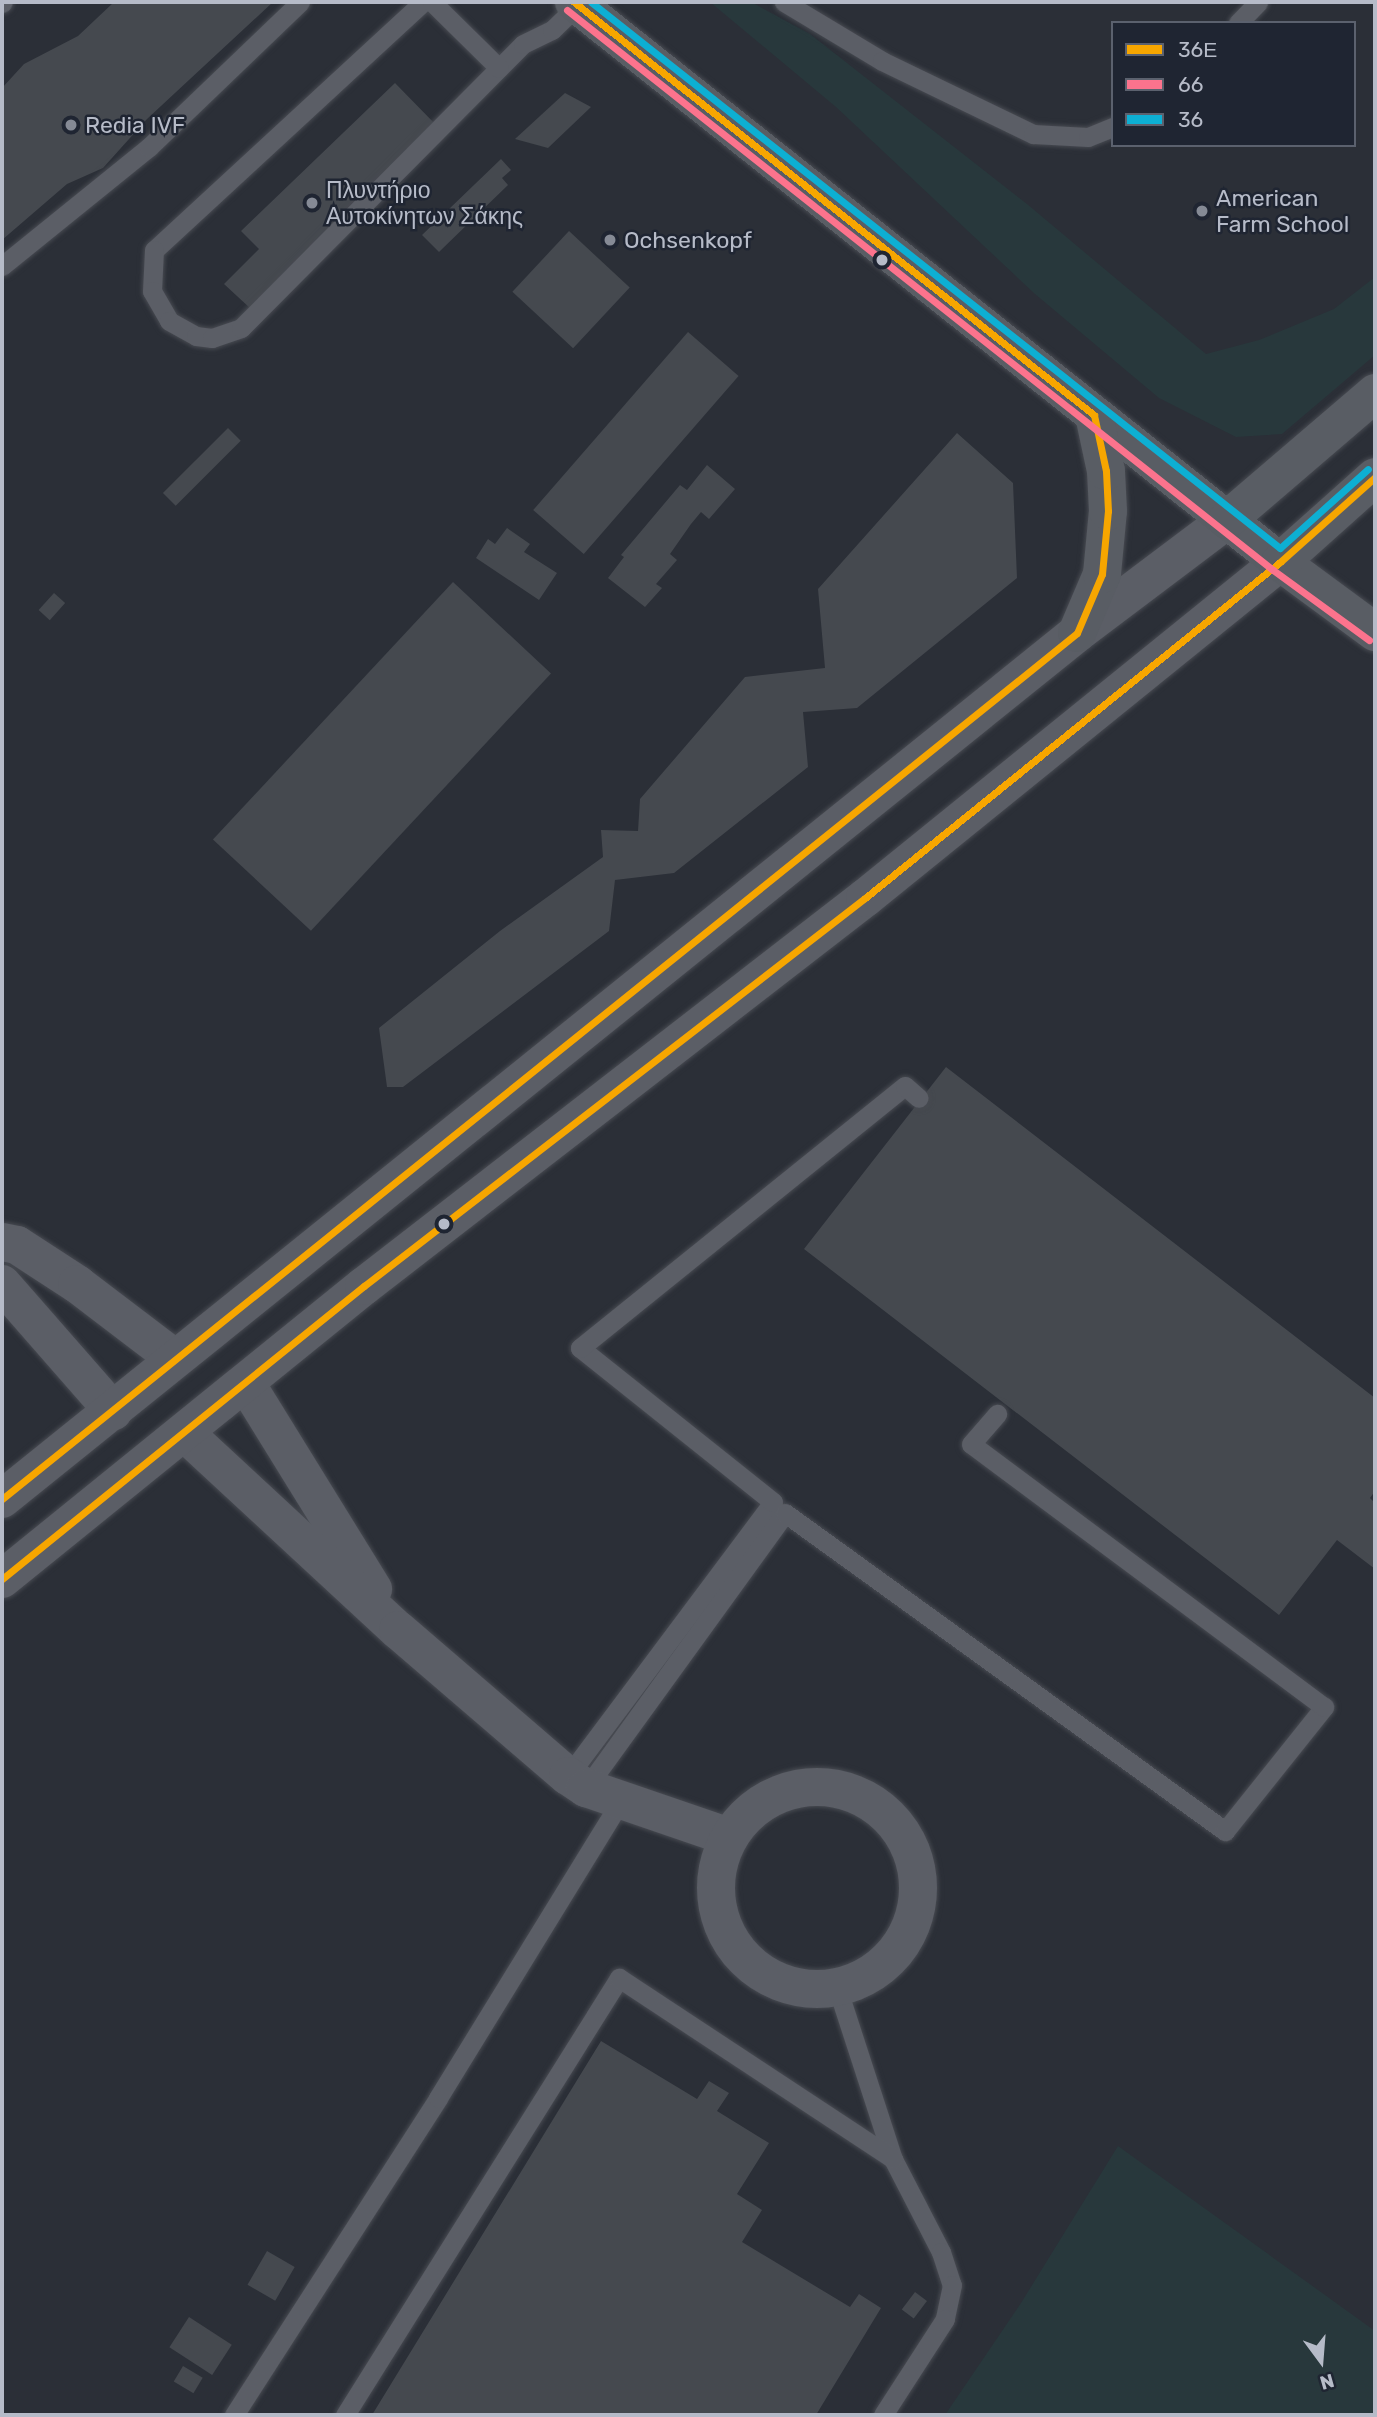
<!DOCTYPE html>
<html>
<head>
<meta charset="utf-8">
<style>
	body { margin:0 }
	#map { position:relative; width:1377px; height:2417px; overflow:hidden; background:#2b2f37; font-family:Rubik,sans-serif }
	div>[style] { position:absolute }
	.green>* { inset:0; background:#28383c }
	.building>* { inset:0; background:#45494f; transform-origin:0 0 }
	.roads { filter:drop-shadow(0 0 2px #474a51) drop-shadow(0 0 2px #474a51) }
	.service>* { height:19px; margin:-9.5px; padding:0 9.5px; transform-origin:9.5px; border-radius:9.5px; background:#5b5e66 }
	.minor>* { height:38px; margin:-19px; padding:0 19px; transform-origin:19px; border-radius:19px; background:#5b5e66 }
	.minor>.ring { margin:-19px; padding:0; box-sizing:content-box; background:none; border:38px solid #5b5e66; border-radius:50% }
	.tertiary>* { height:38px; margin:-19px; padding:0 19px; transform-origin:19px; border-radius:19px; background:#5b5e66 }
	.secondary>* { height:38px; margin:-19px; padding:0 19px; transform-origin:19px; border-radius:19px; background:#595d64 }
	.bus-1>* { height:7px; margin:-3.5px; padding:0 3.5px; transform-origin:3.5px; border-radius:3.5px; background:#f7a600 }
	.bus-2>* { height:7px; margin:-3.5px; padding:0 3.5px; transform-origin:3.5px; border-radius:3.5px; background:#fc738d }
	.bus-3>* { height:7px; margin:-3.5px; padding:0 3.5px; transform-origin:3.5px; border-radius:3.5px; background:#0dafd3 }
	.dots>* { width:19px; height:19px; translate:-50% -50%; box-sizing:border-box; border:4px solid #1f2532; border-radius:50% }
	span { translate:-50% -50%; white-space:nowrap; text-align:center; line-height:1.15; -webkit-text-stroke:5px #1f2532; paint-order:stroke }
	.poi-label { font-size:23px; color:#b6bbc8 }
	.left { translate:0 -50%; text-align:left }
	.frame { position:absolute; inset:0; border:4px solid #b6bbc8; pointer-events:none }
	.legend { position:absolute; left:1111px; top:21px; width:245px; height:126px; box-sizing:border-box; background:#1f2532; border:2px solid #5b616e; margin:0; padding:9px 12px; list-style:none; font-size:21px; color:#b6bbc8 }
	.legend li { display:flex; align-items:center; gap:14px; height:35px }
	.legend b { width:35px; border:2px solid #5b616e }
	.north { position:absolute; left:1286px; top:2326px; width:70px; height:70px; -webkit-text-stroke:5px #1f2532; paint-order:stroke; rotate:164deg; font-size:19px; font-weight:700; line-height:28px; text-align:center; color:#b6bbc8 }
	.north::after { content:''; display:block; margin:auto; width:24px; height:32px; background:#b6bbc8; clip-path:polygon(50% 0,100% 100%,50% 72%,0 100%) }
</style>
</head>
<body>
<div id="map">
	<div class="green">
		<i style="clip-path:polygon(710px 2px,751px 2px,810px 34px,1027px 204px,1206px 354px,1259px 340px,1334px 309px,1375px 277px,1375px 355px,1282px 434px,1236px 437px,1159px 398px,1035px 294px,836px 107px)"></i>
		<i style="clip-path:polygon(1118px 2146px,1375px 2331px,1375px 2415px,945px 2415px,1021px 2303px)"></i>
	</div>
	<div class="building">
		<i style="clip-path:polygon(114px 2px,273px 2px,147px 119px,103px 168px,67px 184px,2px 240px,2px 88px,24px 64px,78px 36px)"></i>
		<i style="clip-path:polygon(395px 83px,438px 127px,251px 309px,224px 284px,259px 249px,241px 231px)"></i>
		<i style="clip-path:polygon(565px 93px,591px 107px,548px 148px,515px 139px)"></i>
		<i style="clip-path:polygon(501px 159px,511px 170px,502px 178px,508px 185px,439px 252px,422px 235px)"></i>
		<i style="left:569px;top:231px;width:83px;height:83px;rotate:43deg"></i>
		<i style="left:688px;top:332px;width:67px;height:236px;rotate:41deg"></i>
		<i style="left:228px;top:428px;width:18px;height:92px;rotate:45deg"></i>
		<i style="clip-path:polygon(957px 433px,1013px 483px,1017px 578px,857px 708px,803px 712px,808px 767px,674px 873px,615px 880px,609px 931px,403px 1087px,387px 1087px,379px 1028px,500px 931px,603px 857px,601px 830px,638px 831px,640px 799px,745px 677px,825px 668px,818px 589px)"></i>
		<i style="clip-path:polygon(707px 465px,735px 489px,709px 519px,701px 512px,691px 524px,670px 554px,677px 560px,656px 584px,662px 588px,645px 607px,608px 578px,624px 557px,621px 555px,680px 485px,687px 490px)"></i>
		<i style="clip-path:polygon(507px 528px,530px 544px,524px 552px,557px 573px,539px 600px,476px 558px,488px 539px,495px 544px)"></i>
		<i style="left:453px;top:582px;width:134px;height:352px;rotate:43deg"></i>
		<i style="left:54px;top:593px;width:15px;height:23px;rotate:42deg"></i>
		<i style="clip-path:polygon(946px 1067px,1375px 1398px,1375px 1491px,1370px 1498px,1375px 1503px,1375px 1569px,1337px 1540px,1279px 1615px,804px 1249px)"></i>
		<i style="clip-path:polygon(601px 2041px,697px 2099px,709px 2081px,729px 2093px,717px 2111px,769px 2143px,737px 2194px,762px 2210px,742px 2242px,850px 2307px,859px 2294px,881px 2308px,816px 2415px,372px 2415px)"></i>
		<i style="left:267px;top:2251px;width:32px;height:39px;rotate:30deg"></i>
		<i style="left:915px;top:2292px;width:15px;height:22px;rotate:37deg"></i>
		<i style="left:189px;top:2317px;width:51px;height:36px;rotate:33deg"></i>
		<i style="left:183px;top:2366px;width:23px;height:18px;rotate:31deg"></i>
	</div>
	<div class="roads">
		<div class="service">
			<i style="left:423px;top:2px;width:366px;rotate:137.3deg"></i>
			<i style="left:154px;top:250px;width:41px;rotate:92.8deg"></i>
			<i style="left:152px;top:291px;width:34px;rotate:60deg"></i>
			<i style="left:169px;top:321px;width:31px;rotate:29deg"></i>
			<i style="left:196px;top:336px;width:16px;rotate:7deg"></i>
			<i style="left:212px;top:338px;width:31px;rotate:-19deg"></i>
			<i style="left:241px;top:328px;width:400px;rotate:-45.2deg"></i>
			<i style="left:523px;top:44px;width:32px;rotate:-26deg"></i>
			<i style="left:552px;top:30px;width:36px;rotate:-44deg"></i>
			<i style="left:432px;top:2px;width:94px;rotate:44.6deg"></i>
			<i style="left:784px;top:2px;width:114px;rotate:31deg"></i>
			<i style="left:882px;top:61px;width:168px;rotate:25.8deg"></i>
			<i style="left:1033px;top:134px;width:55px;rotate:3.1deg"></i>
			<i style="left:1088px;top:137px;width:27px;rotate:-22deg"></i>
			<i style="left:2px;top:3px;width:1px;rotate:-45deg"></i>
			<i style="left:1238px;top:23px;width:29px;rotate:-46deg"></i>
			<i style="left:2px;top:266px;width:189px;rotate:-39deg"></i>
			<i style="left:149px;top:147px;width:209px;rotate:-43.8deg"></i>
			<i style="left:568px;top:1776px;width:342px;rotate:-53.2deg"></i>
			<i style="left:773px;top:1502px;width:247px;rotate:-141.4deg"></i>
			<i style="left:580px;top:1348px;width:417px;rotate:-38.9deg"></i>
			<i style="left:905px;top:1086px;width:18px;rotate:41deg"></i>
			<i style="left:586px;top:1788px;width:339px;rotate:-54.1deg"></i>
			<i style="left:785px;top:1513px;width:543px;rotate:35.86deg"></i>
			<i style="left:1225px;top:1831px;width:159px;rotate:-51.4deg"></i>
			<i style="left:1324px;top:1707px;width:440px;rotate:-143.3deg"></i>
			<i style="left:971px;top:1444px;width:40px;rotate:-49deg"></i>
			<i style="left:837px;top:1987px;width:181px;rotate:72deg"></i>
			<i style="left:893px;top:2159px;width:105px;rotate:62.7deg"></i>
			<i style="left:941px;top:2252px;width:35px;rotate:72deg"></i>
			<i style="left:952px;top:2285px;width:35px;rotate:102deg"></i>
			<i style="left:945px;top:2319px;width:114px;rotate:122.9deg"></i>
			<i style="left:234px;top:2415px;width:377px;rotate:-57.2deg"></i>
			<i style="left:438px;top:2098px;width:350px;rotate:-58.4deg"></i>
			<i style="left:345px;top:2415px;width:516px;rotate:-57.91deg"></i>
			<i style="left:619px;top:1978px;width:328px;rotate:33.4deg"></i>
		</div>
		<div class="minor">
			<i style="left:2px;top:1242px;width:15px;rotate:11deg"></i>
			<i style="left:17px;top:1245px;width:72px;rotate:33deg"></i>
			<i style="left:77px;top:1284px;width:122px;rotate:37.3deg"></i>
			<i style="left:2px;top:1284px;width:169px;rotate:48.8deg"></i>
			<i style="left:247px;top:1385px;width:240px;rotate:58.3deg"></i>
			<i style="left:186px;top:1434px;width:289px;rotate:42.8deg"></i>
			<i style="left:398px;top:1630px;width:224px;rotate:40.7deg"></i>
			<i style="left:568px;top:1776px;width:22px;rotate:34deg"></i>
			<i style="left:586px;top:1788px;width:151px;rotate:18.9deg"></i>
			<i class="ring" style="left:716px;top:1787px;width:164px;height:164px"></i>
		</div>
		<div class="tertiary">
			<i style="left:2px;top:1499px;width:1380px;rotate:-38.85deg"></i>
			<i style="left:1077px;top:633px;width:188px;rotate:-37deg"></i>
			<i style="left:2px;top:1579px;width:466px;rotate:-39deg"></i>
			<i style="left:364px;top:1286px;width:634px;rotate:-37.76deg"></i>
			<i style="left:865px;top:898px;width:534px;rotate:-38.99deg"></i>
		</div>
		<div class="secondary">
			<i style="left:574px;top:2px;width:901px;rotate:38.42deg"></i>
			<i style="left:1280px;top:562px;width:118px;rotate:36.4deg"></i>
			<i style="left:1227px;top:520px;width:195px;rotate:-40.6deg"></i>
			<i style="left:1280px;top:562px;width:127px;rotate:-41.8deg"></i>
			<i style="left:1077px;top:633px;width:64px;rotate:-67deg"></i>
			<i style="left:1102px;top:574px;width:63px;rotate:-84.6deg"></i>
			<i style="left:1108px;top:511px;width:40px;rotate:-92.9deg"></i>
			<i style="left:1106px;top:471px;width:57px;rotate:-102.1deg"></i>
		</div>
	</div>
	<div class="bus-1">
		<i style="left:2px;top:1499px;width:1380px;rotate:-38.85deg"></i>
		<i style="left:1077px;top:633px;width:64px;rotate:-67deg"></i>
		<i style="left:1102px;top:574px;width:63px;rotate:-84.6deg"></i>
		<i style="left:1108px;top:511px;width:40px;rotate:-92.9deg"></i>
		<i style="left:1106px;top:471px;width:57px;rotate:-102.1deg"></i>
		<i style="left:1094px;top:415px;width:664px;rotate:-141.54deg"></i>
		<i style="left:2px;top:1579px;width:466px;rotate:-39deg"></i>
		<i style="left:364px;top:1286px;width:634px;rotate:-37.76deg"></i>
		<i style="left:865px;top:898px;width:534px;rotate:-38.99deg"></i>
		<i style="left:1280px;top:562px;width:127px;rotate:-41.8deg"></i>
	</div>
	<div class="bus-2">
		<i style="left:567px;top:10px;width:901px;rotate:38.42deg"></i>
		<i style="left:1273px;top:570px;width:119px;rotate:36.1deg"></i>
	</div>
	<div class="bus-3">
		<i style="left:591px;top:2px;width:879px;rotate:38.4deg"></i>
		<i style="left:1280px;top:548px;width:118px;rotate:-41.9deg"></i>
	</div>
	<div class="dots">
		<i style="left:71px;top:125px;background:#858a95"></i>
		<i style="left:312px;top:203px;background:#858a95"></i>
		<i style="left:1202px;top:211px;background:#858a95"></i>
		<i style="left:610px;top:240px;background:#858a95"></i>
		<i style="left:882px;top:260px;background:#b6bbc8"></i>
		<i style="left:444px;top:1224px;background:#b6bbc8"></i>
	</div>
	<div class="poi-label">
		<span class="left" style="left:85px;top:125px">Redia IVF</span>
		<span class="left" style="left:326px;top:203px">Πλυντήριο<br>Αυτοκίνητων Σάκης</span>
		<span class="left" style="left:1216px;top:211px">American<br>Farm School</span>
		<span class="left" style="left:624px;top:240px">Ochsenkopf</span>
	</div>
	<div class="frame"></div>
	<ul class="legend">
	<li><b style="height:9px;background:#f7a600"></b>36Ε</li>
	<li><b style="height:9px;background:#fc738d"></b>66</li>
	<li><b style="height:9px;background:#0dafd3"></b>36</li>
	</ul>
	<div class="north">N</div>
</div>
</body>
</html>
